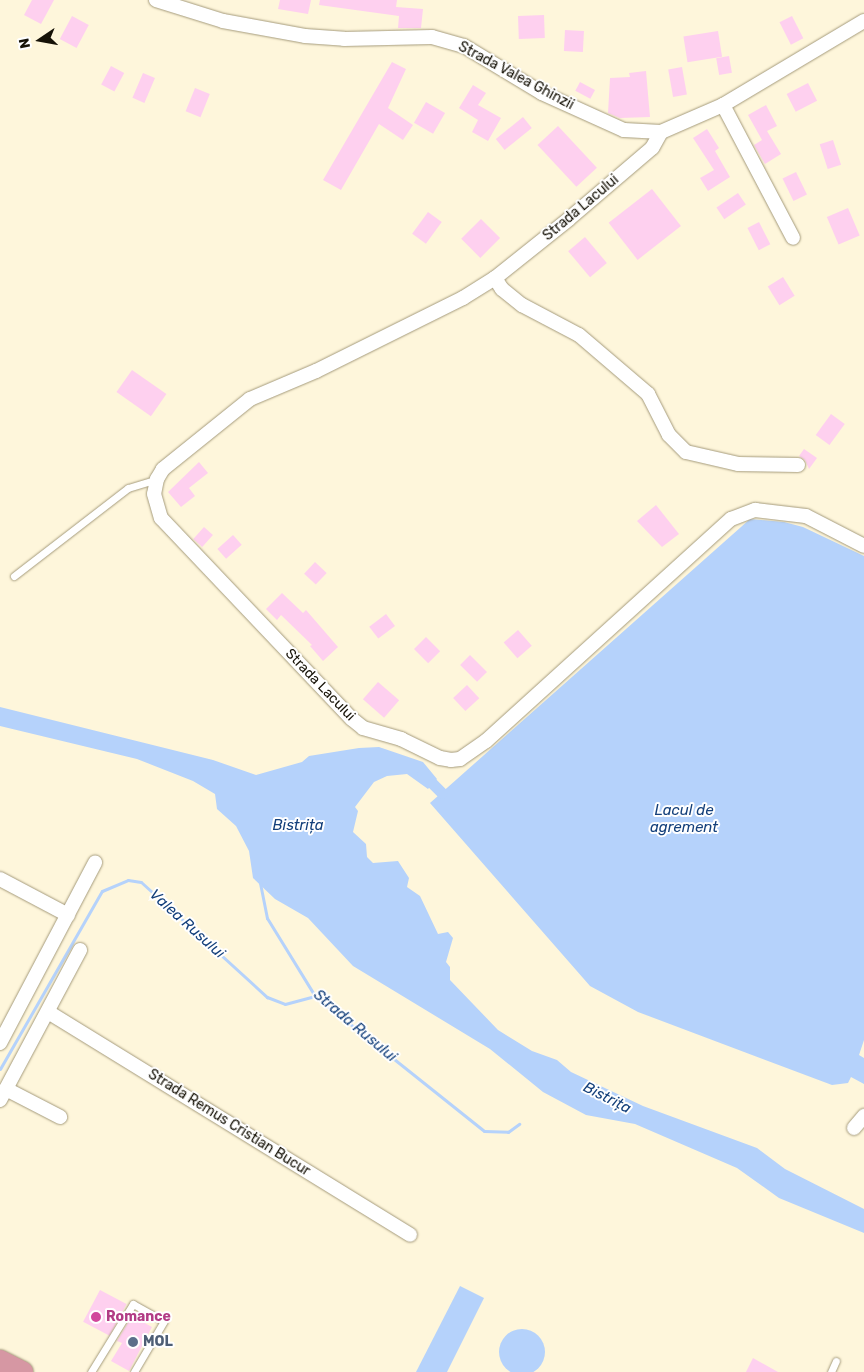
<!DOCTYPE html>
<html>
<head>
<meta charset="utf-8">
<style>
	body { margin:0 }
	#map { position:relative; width:864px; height:1372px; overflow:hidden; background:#fef6db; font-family:Rubik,sans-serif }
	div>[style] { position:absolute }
	.water>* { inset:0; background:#b5d2fb }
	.round { border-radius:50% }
	.stream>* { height:3px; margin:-1.5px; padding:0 1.5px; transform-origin:1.5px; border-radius:1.5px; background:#b5d2fb }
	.canal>* { height:11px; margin:-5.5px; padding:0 5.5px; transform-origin:5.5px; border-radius:5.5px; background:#b5d2fb }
	.building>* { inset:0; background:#fed0ef; transform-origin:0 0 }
	.roads { filter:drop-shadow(0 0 1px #a59b7c) drop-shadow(0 0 1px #a59b7c) }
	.service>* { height:7px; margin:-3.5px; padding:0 3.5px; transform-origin:3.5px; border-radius:3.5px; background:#fff }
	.minor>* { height:14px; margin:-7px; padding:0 7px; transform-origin:7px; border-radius:7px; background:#fff }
	.trunk>* { height:22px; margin:-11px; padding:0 11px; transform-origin:11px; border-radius:11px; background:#d697a3 }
	.dots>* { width:14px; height:14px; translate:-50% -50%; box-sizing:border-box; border:2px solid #fff; border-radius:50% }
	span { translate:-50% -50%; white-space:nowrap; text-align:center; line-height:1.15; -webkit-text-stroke:4px #fff; paint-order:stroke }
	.street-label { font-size:14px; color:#161207 }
	.hotel-label { font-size:14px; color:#b23c85; font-weight:700 }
	.left { translate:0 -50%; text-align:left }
	.service-label { font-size:14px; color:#4e5e75; font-weight:700 }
	.water-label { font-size:15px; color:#14407b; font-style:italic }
	.north { position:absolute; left:15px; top:15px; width:50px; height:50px; -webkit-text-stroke:4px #fff; paint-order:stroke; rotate:258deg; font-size:14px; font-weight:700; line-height:20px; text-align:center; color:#161207 }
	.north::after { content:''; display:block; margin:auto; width:18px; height:22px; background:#161207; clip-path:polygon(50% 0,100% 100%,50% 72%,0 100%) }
</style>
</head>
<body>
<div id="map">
	<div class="water">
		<i style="clip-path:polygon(750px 519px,784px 522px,803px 527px,864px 556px,864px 1040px,859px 1055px,864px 1058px,864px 1084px,851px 1077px,848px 1083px,832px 1085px,638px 1012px,590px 986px,430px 803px)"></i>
		<i style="clip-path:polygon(0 707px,213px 760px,256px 775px,302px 762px,309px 756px,359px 748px,379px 747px,423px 762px,437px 779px,428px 789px,407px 774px,387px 776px,374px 782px,355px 807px,358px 811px,353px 832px,366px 844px,367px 857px,373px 863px,398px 861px,409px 878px,407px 887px,420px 896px,438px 934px,448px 932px,453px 938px,446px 962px,450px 967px,450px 980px,498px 1030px,532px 1051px,557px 1060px,571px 1072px,643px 1106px,757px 1148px,785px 1169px,864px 1209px,864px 1233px,779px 1198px,737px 1168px,635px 1124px,586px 1115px,543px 1092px,490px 1049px,353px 966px,308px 918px,275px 899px,253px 878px,249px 851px,236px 826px,217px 809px,215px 794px,193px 781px,137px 759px,0 726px)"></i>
		<i style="clip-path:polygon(460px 1286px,484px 1298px,447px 1372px,416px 1372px)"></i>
		<i class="round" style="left:499px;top:1329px;width:46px;height:46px"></i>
	</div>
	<div class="stream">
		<i style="left:259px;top:878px;width:41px;rotate:78.7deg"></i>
		<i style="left:267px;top:918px;width:92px;rotate:58.4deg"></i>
		<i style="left:315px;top:996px;width:216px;rotate:38.6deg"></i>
		<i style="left:484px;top:1131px;width:24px;rotate:2deg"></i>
		<i style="left:508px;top:1132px;width:14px;rotate:-36deg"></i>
		<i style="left:0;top:1069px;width:205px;rotate:-60.2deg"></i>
		<i style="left:102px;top:891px;width:28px;rotate:-23deg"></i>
		<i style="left:128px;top:880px;width:13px;rotate:9deg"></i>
		<i style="left:141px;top:882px;width:171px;rotate:42.4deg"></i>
		<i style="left:267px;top:997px;width:19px;rotate:21deg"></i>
		<i style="left:285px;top:1004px;width:31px;rotate:-15deg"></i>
	</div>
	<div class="canal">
		<i style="left:422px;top:773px;width:28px;rotate:45deg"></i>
	</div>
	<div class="building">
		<i style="clip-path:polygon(32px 0,54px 0,41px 24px,24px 15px)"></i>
		<i style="clip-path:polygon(280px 0,311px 0,308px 14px,278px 9px)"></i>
		<i style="clip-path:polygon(320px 0,397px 0,396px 7px,423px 9px,421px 28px,398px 28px,399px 16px,319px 5px)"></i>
		<i style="left:544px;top:15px;width:23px;height:26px;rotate:88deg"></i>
		<i style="left:72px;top:16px;width:19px;height:26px;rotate:28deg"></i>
		<i style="left:792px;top:16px;width:25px;height:14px;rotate:63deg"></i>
		<i style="left:565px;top:30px;width:19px;height:21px;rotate:3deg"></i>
		<i style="left:718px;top:31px;width:26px;height:35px;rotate:81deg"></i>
		<i style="left:729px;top:56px;width:17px;height:13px;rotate:80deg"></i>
		<i style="clip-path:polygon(392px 62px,406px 69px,388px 108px,413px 125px,403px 140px,379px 124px,341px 190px,323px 180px)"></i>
		<i style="left:111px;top:66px;width:15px;height:21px;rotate:28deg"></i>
		<i style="left:682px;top:67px;width:28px;height:14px;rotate:80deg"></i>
		<i style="clip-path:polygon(646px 71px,650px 117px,620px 118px,608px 113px,610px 78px,630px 77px,629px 73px)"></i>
		<i style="left:143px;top:73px;width:13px;height:27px;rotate:23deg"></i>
		<i style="left:580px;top:82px;width:17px;height:10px;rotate:28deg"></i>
		<i style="left:808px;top:83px;width:20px;height:24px;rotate:63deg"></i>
		<i style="clip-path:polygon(473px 85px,486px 93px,478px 105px,501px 118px,488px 141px,472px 132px,478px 120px,459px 108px)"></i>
		<i style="left:195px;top:88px;width:16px;height:25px;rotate:22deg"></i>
		<i style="left:426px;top:102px;width:22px;height:24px;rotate:30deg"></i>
		<i style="clip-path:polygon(766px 105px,777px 126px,767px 131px,781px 154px,765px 164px,754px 145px,762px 140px,748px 115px)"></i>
		<i style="left:523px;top:117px;width:14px;height:35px;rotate:51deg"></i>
		<i style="left:558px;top:126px;width:57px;height:28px;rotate:47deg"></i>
		<i style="clip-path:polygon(707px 129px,719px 148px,715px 151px,730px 177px,708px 191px,700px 178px,714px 170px,693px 138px)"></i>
		<i style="left:833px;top:140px;width:26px;height:14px;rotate:72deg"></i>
		<i style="left:796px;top:172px;width:25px;height:15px;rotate:64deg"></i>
		<i style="left:652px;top:189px;width:47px;height:55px;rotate:52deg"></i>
		<i style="left:738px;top:193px;width:14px;height:26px;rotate:56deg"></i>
		<i style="left:848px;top:208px;width:30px;height:23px;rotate:67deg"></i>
		<i style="left:428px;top:212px;width:17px;height:27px;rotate:36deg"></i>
		<i style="left:481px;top:219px;width:27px;height:28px;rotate:45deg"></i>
		<i style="left:759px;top:222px;width:25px;height:13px;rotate:63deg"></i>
		<i style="left:585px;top:237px;width:34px;height:22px;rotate:50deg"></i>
		<i style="left:783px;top:277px;width:22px;height:18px;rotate:58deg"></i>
		<i style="left:132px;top:370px;width:42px;height:27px;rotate:35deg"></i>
		<i style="left:831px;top:414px;width:17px;height:26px;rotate:36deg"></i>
		<i style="clip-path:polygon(804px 449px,817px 458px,809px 469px,805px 460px,799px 456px)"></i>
		<i style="clip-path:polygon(199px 462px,208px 473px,189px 488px,195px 496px,181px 507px,168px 492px)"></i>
		<i style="clip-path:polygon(656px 505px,679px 534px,662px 547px,637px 521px)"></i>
		<i style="left:204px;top:527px;width:12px;height:16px;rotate:42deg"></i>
		<i style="left:233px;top:535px;width:13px;height:21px;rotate:48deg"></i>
		<i style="left:315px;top:562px;width:16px;height:16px;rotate:43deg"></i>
		<i style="clip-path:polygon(282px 593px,303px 613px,306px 610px,338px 647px,323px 661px,310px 646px,312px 645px,281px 615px,277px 620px,266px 609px)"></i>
		<i style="left:386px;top:614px;width:15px;height:21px;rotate:53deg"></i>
		<i style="left:518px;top:630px;width:21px;height:19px;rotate:49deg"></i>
		<i style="left:426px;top:637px;width:20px;height:17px;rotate:45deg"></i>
		<i style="left:470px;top:655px;width:24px;height:14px;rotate:45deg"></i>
		<i style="left:378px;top:682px;width:28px;height:23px;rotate:41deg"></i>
		<i style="left:467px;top:685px;width:18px;height:19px;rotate:47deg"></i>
		<i style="left:100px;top:1290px;width:30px;height:36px;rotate:28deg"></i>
		<i style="clip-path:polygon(132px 1316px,152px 1327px,129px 1371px,111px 1361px,122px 1343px,117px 1341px)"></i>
		<i style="clip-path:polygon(753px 1358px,778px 1372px,746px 1372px)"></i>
	</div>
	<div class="roads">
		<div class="service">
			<i style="left:14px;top:576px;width:144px;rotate:-37.7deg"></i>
			<i style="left:128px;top:488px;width:30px;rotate:-17deg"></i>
			<i style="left:91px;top:1372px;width:80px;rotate:-58.3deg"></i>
			<i style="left:133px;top:1304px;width:35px;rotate:29deg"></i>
			<i style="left:164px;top:1321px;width:59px;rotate:120.5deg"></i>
			<i style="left:831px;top:1372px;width:12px;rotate:-66deg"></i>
		</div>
		<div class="minor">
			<i style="left:156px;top:0;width:70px;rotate:17.4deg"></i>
			<i style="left:223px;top:21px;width:83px;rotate:10.4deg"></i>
			<i style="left:305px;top:36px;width:39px;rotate:4deg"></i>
			<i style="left:344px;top:39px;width:88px;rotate:-1.3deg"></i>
			<i style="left:432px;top:37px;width:33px;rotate:16deg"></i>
			<i style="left:464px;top:46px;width:91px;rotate:31.1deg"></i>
			<i style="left:542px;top:93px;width:90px;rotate:24.3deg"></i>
			<i style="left:624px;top:130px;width:37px;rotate:3deg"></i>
			<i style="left:661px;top:132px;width:68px;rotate:-23.5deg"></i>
			<i style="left:723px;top:105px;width:164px;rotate:-30.8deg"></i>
			<i style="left:723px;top:105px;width:150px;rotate:62.2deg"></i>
			<i style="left:661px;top:132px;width:18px;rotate:119deg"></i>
			<i style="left:652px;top:148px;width:109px;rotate:139.5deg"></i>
			<i style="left:569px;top:219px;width:95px;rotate:141.4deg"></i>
			<i style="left:495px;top:278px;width:38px;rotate:148deg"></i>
			<i style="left:463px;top:298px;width:164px;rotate:153.6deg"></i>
			<i style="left:316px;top:371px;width:72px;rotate:157deg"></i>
			<i style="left:250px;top:399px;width:112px;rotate:141.2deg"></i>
			<i style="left:163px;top:469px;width:12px;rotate:121deg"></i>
			<i style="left:157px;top:479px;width:15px;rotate:101deg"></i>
			<i style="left:154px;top:494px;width:25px;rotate:74deg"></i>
			<i style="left:161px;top:518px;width:277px;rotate:46.5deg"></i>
			<i style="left:352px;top:719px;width:14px;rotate:39deg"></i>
			<i style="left:363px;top:728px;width:40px;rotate:16deg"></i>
			<i style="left:401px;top:739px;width:43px;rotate:26deg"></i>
			<i style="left:440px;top:758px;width:11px;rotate:10deg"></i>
			<i style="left:451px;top:760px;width:9px;rotate:-6deg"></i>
			<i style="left:460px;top:759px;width:32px;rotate:-35deg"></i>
			<i style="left:486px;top:741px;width:331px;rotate:-42.2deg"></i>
			<i style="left:731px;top:519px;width:26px;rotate:-21deg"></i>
			<i style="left:755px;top:510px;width:51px;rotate:6.7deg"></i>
			<i style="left:806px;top:516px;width:65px;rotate:27.3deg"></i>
			<i style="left:495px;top:278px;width:13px;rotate:58deg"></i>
			<i style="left:502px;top:289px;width:26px;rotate:39deg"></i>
			<i style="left:522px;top:305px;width:64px;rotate:27.8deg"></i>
			<i style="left:579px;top:335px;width:91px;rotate:40.5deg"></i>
			<i style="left:648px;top:394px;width:46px;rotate:62.9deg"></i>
			<i style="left:669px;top:435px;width:24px;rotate:45deg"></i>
			<i style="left:686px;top:452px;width:53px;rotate:13deg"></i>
			<i style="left:738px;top:464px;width:60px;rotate:1deg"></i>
			<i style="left:0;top:879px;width:77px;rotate:27.9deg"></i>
			<i style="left:48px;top:1012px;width:425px;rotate:31.6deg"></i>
			<i style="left:0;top:1043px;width:204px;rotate:-62.2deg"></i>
			<i style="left:6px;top:1089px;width:61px;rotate:27.4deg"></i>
			<i style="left:0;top:1100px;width:170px;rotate:-61.9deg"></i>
			<i style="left:854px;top:1128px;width:16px;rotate:-50deg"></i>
		</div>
		<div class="trunk">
			<i style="left:0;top:1361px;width:25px;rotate:27deg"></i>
		</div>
	</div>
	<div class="dots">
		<i style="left:96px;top:1317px;background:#d1479c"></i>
		<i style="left:133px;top:1342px;background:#5c6f8a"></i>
	</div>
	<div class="street-label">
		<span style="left:516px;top:76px;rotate:28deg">Strada Valea Ghinzii</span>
		<span style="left:581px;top:208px;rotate:-40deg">Strada Lacului</span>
		<span style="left:320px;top:685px;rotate:46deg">Strada Lacului</span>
		<span style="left:229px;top:1123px;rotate:32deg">Strada Remus Cristian Bucur</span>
	</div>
	<div class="hotel-label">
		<span class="left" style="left:106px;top:1317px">Romance</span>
	</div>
	<div class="service-label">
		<span class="left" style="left:143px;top:1342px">MOL</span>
	</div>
	<div class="water-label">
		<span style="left:684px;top:819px">Lacul de<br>agrement</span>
		<span style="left:298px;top:826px">Bistrița</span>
		<span style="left:187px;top:924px;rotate:42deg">Valea Rusului</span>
		<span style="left:355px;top:1026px;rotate:40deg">Strada Rusului</span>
		<span style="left:607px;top:1098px;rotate:27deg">Bistrița</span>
	</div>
	<div class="north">N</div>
</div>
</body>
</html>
